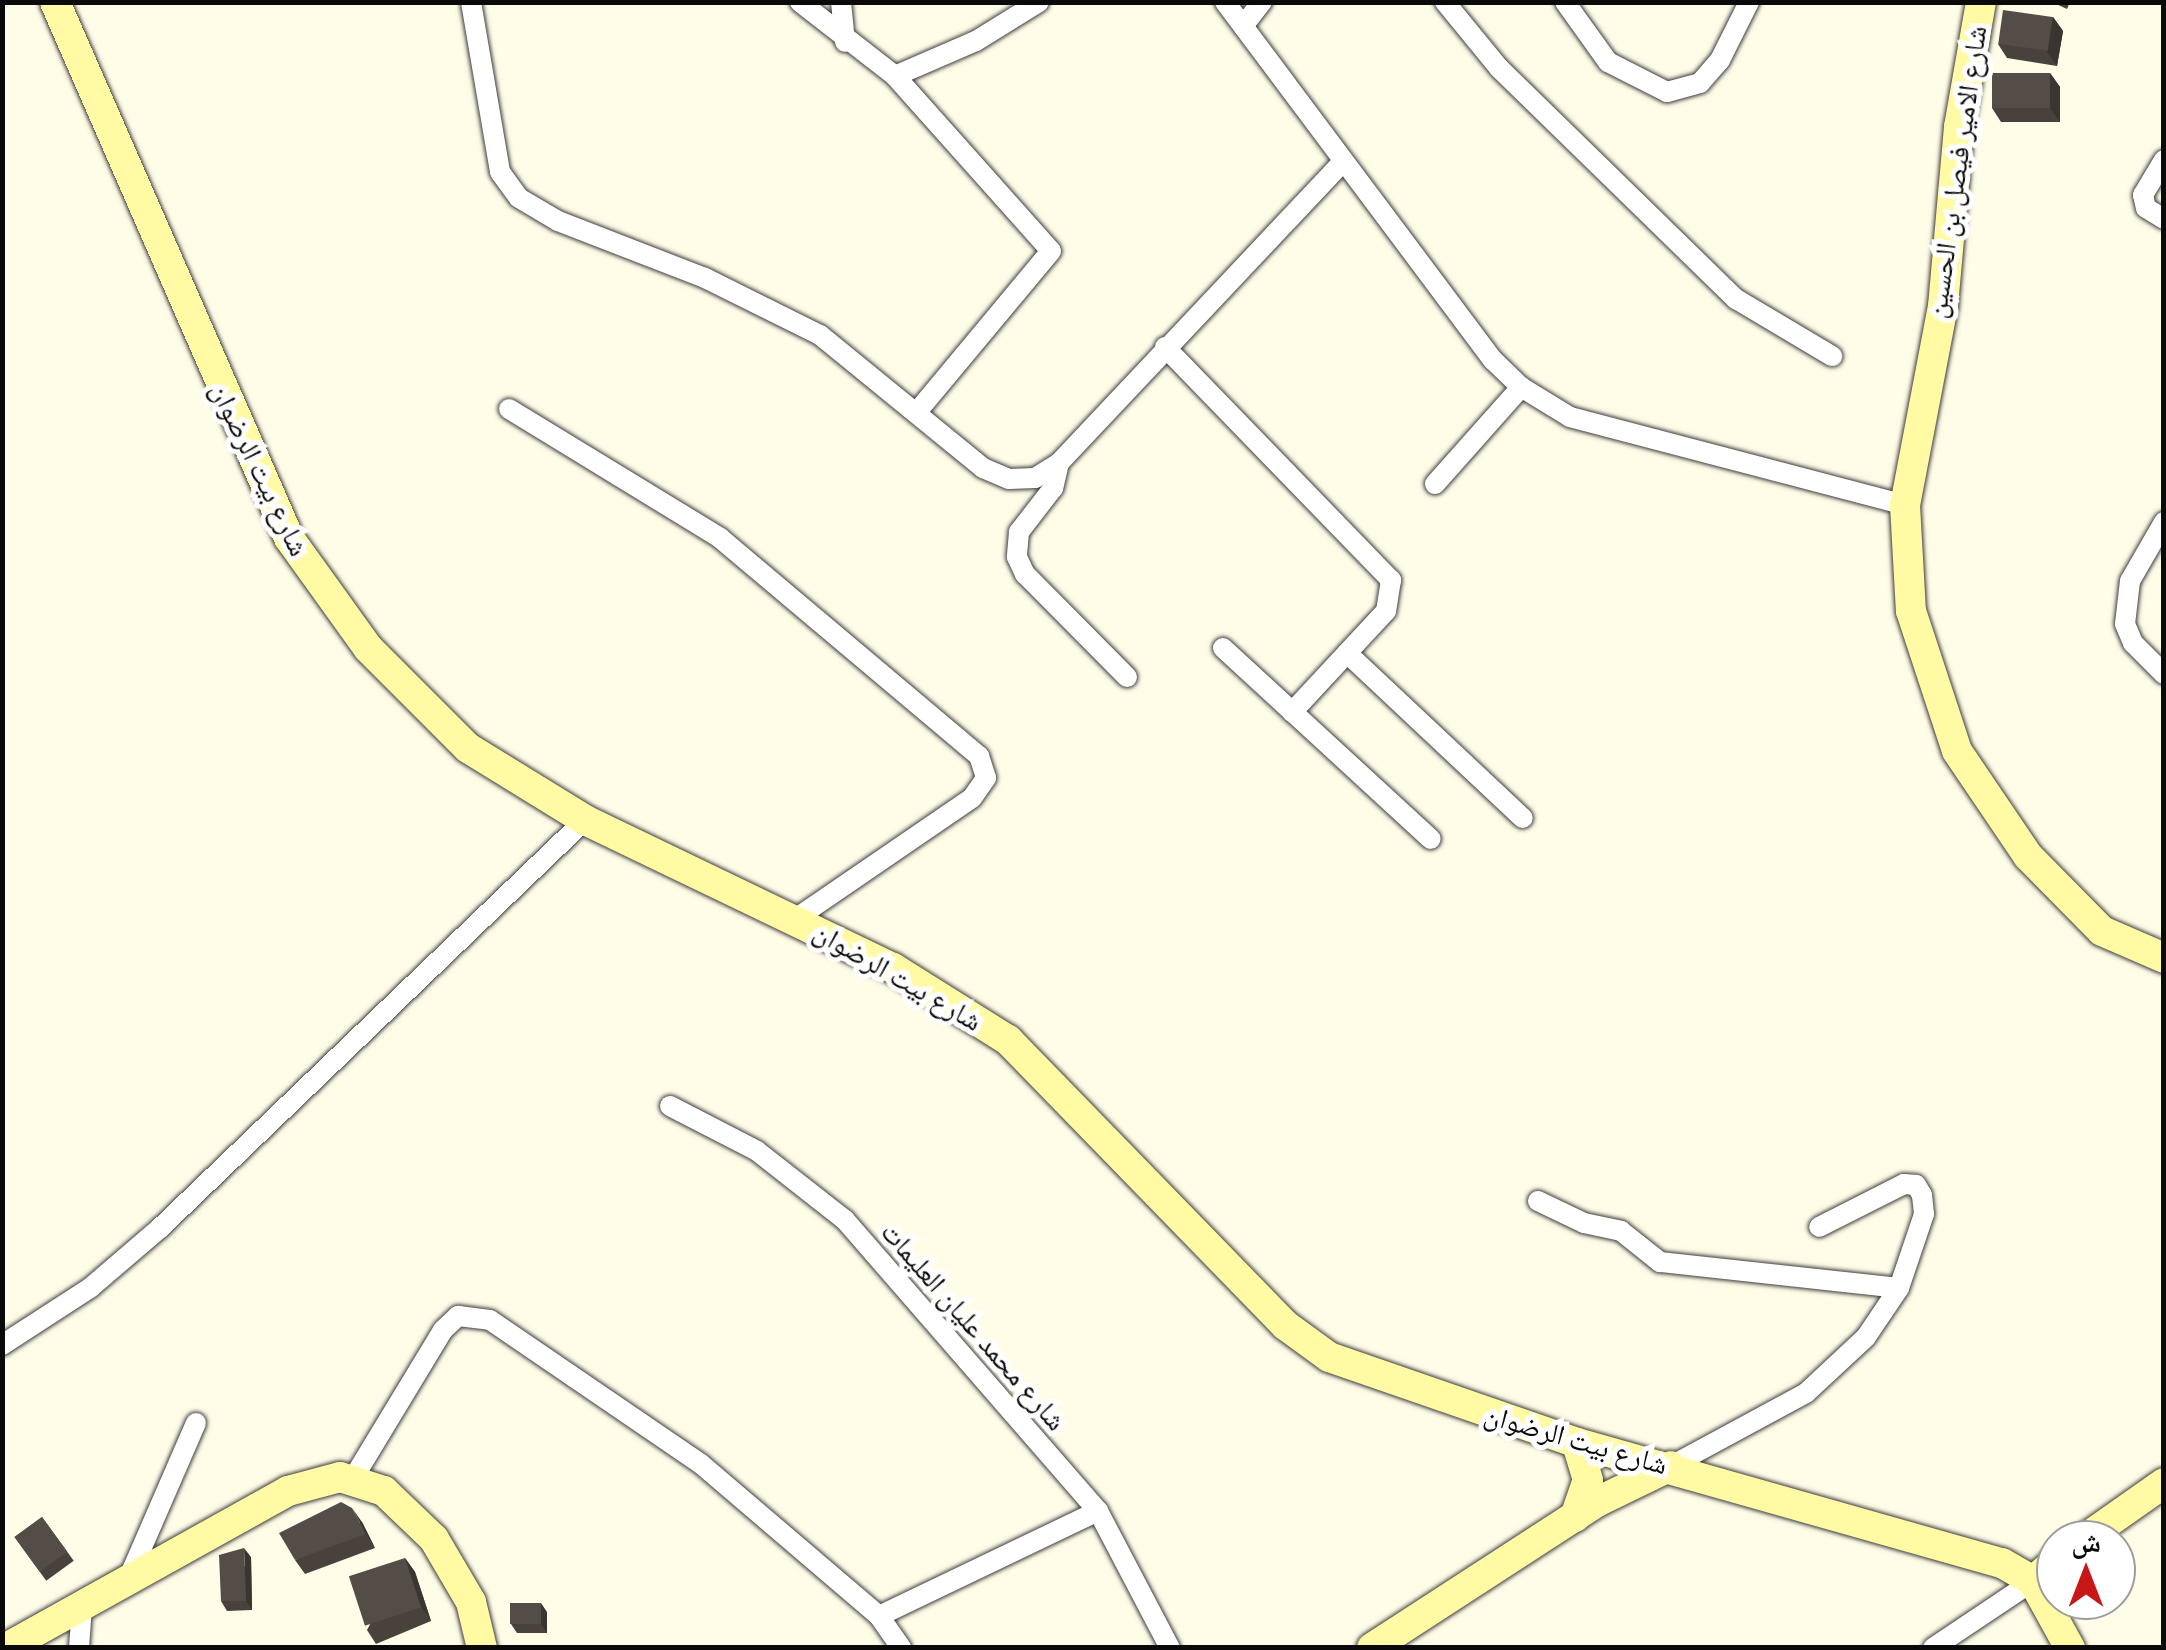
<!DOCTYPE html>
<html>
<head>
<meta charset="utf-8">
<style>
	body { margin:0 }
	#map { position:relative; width:2166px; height:1650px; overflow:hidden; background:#fffce8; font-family:"Source Serif 4","Noto Naskh Arabic",serif }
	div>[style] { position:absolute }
	.roads { filter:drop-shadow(0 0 2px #3d3d3d) drop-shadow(0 0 2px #3d3d3d) }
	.street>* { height:20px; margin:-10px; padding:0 10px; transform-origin:10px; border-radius:10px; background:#fff }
	.secondary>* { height:30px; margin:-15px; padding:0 15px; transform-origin:15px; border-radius:15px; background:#fffaa3 }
	.wall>* { inset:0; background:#48413c; transform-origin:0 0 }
	.shaded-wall>* { inset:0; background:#3b3531 }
	.building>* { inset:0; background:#544c46; transform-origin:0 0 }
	span { translate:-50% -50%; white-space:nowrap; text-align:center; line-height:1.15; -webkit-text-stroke:10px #fff; paint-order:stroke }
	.street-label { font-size:28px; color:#0a0a0a }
	.frame { position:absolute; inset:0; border:5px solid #0a0a0a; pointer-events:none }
	.north { position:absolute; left:2036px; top:1520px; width:100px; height:100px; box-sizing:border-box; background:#fff; border:2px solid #9d9d9d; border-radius:50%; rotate:0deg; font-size:28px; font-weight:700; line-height:40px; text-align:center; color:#0a0a0a }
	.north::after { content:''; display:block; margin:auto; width:35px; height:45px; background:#c71716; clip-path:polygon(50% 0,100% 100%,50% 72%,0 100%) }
</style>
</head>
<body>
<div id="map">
	<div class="roads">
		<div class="street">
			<i style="left:471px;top:2px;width:172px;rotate:80.3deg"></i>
			<i style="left:500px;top:172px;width:32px;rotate:54deg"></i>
			<i style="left:519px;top:198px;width:45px;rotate:30.5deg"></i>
			<i style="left:558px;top:221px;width:158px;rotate:21.2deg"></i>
			<i style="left:705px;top:278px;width:128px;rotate:26.4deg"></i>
			<i style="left:820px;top:335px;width:210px;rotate:39.2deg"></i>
			<i style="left:983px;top:468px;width:28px;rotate:23deg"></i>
			<i style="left:1009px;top:479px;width:26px;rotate:-2deg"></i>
			<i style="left:1035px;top:478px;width:28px;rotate:-32deg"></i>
			<i style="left:1059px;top:463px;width:412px;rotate:-46.7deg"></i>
			<i style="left:800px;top:2px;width:120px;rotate:37.9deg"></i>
			<i style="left:895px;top:76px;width:234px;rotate:48.3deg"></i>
			<i style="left:1051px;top:251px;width:209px;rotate:129.8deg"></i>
			<i style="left:841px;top:2px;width:40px;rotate:84.3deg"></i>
			<i style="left:1225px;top:2px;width:447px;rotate:53.2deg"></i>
			<i style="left:1493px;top:360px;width:39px;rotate:44deg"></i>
			<i style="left:1521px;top:387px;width:57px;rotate:31.5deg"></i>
			<i style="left:1570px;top:417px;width:346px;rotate:14.7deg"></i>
			<i style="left:1445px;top:2px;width:85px;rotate:50.7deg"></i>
			<i style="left:1499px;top:68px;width:331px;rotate:44.3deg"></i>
			<i style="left:1736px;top:299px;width:112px;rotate:30.7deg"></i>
			<i style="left:1565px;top:2px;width:74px;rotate:54.4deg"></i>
			<i style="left:1608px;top:62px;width:66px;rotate:27deg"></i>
			<i style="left:1667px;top:92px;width:34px;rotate:-15deg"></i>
			<i style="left:1700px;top:83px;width:30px;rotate:-49deg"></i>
			<i style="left:1720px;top:60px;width:65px;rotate:-63.4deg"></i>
			<i style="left:1243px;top:26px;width:31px;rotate:-52deg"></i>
			<i style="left:895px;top:76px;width:88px;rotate:-23.4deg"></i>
			<i style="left:976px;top:41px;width:74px;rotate:-31.8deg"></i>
			<i style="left:2164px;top:160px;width:41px;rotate:121deg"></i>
			<i style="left:2143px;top:195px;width:13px;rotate:77deg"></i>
			<i style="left:2146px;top:208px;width:21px;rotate:31deg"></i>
			<i style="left:1165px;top:347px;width:325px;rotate:45.9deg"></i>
			<i style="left:1391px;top:580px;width:31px;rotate:99deg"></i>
			<i style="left:1386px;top:611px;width:138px;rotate:132.9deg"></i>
			<i style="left:509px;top:409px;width:247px;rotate:31.4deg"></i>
			<i style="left:720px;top:538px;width:339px;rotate:40.1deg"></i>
			<i style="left:979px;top:756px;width:23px;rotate:72deg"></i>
			<i style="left:986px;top:778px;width:24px;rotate:125deg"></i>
			<i style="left:972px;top:798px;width:212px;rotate:145.6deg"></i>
			<i style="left:1059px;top:463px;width:26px;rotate:103deg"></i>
			<i style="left:1053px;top:488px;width:56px;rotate:127.7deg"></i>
			<i style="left:1019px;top:532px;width:25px;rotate:95deg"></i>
			<i style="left:1017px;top:557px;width:19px;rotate:65deg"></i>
			<i style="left:1025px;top:574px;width:145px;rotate:45.3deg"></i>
			<i style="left:1435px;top:484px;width:130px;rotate:-48.4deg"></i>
			<i style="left:2164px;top:522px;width:68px;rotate:120deg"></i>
			<i style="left:2130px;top:581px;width:43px;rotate:96.6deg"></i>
			<i style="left:2125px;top:624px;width:21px;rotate:67deg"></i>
			<i style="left:2133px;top:643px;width:44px;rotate:45deg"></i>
			<i style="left:1223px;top:648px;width:282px;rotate:42.6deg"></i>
			<i style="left:1347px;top:653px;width:241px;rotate:43.2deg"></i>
			<i style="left:670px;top:1106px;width:98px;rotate:27.3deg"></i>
			<i style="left:757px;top:1151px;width:112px;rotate:38.1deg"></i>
			<i style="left:845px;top:1220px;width:386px;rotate:49deg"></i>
			<i style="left:1098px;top:1511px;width:155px;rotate:62.3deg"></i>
			<i style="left:1538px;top:1201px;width:51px;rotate:25.6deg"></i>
			<i style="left:1584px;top:1223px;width:38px;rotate:12deg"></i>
			<i style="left:1621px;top:1231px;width:50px;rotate:38.5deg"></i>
			<i style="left:1660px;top:1262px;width:240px;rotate:6.2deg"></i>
			<i style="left:2px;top:1345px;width:105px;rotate:-32.9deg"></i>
			<i style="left:90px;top:1288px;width:92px;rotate:-40.6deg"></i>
			<i style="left:160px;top:1228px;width:589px;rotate:-43.83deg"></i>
			<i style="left:1671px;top:1466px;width:153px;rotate:-28.4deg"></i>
			<i style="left:1806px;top:1393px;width:82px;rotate:-43deg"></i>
			<i style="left:1866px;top:1337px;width:59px;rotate:-56deg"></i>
			<i style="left:1899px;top:1288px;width:78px;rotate:-71.3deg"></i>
			<i style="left:1924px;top:1214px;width:19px;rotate:-96deg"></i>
			<i style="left:1922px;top:1195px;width:12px;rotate:-121deg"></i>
			<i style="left:1916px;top:1185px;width:12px;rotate:-175deg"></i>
			<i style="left:1904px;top:1184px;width:95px;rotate:153.2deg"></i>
			<i style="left:354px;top:1477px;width:172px;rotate:-58.8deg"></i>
			<i style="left:443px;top:1330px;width:21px;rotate:-43deg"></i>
			<i style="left:458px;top:1316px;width:32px;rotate:7deg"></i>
			<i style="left:490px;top:1320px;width:255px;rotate:34.3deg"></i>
			<i style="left:701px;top:1464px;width:234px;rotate:40.5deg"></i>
			<i style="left:879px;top:1616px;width:39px;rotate:55deg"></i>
			<i style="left:129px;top:1577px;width:168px;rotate:-66.5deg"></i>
			<i style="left:879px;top:1616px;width:243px;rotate:-25.6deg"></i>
			<i style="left:79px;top:1648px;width:42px;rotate:-85.9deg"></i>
			<i style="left:1933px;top:1648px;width:120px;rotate:-33.8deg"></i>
		</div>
		<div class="secondary">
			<i style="left:55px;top:2px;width:585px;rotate:66.42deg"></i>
			<i style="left:289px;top:538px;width:135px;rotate:54.3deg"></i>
			<i style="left:368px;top:648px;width:141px;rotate:45deg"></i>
			<i style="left:468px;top:748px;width:137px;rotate:31.6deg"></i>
			<i style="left:585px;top:820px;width:342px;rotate:25.7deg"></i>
			<i style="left:893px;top:968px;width:136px;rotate:32.1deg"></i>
			<i style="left:1008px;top:1040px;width:397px;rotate:45.8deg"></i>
			<i style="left:1285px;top:1325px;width:54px;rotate:36deg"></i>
			<i style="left:1329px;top:1357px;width:262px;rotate:19.1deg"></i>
			<i style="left:1577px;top:1443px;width:442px;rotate:15.8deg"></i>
			<i style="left:2002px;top:1563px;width:36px;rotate:30deg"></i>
			<i style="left:2033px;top:1581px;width:77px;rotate:61.1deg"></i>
			<i style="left:1981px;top:2px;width:127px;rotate:100deg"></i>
			<i style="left:1959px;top:127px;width:180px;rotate:95.1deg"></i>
			<i style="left:1943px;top:306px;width:203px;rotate:100.8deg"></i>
			<i style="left:1905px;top:505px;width:106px;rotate:86.8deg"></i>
			<i style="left:1911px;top:611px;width:147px;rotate:71.8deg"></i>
			<i style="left:1957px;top:751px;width:127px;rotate:55.9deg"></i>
			<i style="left:2028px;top:856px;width:105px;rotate:45.4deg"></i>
			<i style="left:2102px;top:931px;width:68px;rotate:23.5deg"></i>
			<i style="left:1575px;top:1517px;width:39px;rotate:-71deg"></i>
			<i style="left:1588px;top:1480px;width:39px;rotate:-107deg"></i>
			<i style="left:2083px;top:1540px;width:99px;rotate:-35.1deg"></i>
			<i style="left:2033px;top:1581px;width:30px;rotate:-41deg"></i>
			<i style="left:6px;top:1648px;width:323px;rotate:-29.1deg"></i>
			<i style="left:288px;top:1491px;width:54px;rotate:-15.1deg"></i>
			<i style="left:340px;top:1477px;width:46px;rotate:17.7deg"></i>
			<i style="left:384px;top:1491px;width:69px;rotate:43.8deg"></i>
			<i style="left:434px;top:1539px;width:73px;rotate:59.6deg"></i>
			<i style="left:471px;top:1602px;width:47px;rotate:76.6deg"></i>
			<i style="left:1372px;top:1648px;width:268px;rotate:-33deg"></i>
			<i style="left:1597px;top:1502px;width:82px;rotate:-25.9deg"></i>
		</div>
	</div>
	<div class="wall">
		<i style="clip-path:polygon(2052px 2px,2070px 2px,2067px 9px)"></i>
		<i style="clip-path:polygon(2053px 17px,2063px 31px,2057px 66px,2007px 58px,1998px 44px)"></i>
		<i style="clip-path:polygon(2050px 73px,2060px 87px,2060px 122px,2001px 122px,1992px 108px)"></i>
		<i style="left:42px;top:1517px;width:54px;height:34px;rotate:54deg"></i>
		<i style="clip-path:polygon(362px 1522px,375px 1548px,305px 1574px,295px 1560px)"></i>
		<i style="clip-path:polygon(251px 1557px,252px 1610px,227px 1611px,221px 1601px)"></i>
		<i style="clip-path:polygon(405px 1558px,415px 1572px,431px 1621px,376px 1644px,367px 1630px)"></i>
		<i style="clip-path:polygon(547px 1612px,547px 1633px,517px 1633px,511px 1624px)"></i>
	</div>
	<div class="shaded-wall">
		<i style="clip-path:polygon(2053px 17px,2063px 31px,2057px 66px,2047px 52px)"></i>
		<i style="clip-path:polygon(2050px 73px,2060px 87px,2060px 122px,2050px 108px)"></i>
		<i style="clip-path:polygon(352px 1508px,362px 1522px,375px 1548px,366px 1534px)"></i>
		<i style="clip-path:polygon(244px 1548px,251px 1557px,252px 1610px,246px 1601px)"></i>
		<i style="clip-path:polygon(405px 1558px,415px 1572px,431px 1621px,421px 1607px)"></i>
		<i style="clip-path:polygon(541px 1603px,547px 1612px,547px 1633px,541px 1624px)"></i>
	</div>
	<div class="building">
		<i style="left:2003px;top:10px;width:50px;height:34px;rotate:8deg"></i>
		<i style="left:1992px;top:73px;width:58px;height:35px"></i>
		<i style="clip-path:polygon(341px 1502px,352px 1508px,366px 1534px,295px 1560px,279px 1533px)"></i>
		<i style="left:42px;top:1517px;width:43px;height:34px;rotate:54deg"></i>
		<i style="clip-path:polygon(244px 1548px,246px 1601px,221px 1601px,219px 1555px)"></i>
		<i style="left:405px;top:1558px;width:52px;height:59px;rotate:72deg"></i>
		<i style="left:510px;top:1603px;width:31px;height:21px"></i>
	</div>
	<div class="street-label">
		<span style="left:1956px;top:172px;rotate:-82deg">شارع الامير فيصل بن الحسين</span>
		<span style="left:260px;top:469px;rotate:64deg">شارع بيت الرضوان</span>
		<span style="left:898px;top:976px;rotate:30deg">شارع بيت الرضوان</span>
		<span style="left:974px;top:1326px;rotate:49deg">شارع محمد عليان العليمات</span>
		<span style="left:1576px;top:1439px;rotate:16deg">شارع بيت الرضوان</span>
	</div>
	<div class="frame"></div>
	<div class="north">ش</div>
</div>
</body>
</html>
